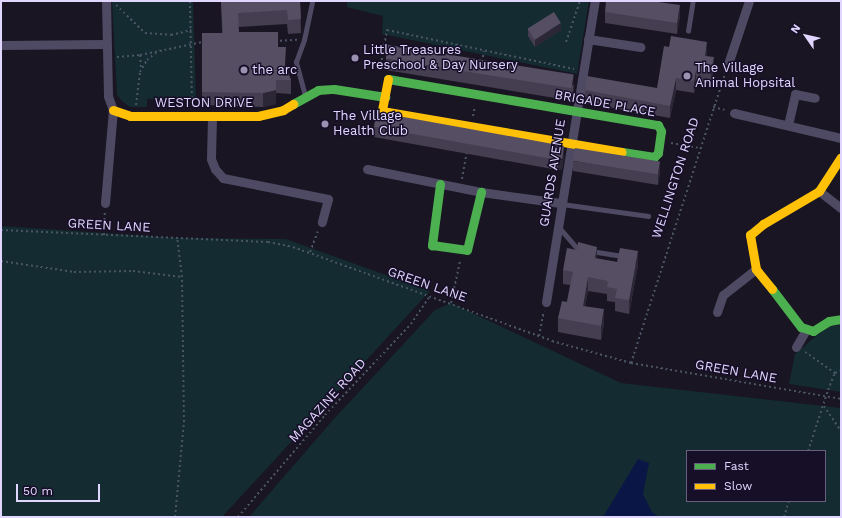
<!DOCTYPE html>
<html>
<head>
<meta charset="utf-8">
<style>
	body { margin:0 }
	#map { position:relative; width:842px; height:518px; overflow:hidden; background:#191522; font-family:"Work Sans",sans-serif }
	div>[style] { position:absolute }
	.green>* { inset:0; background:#132b31 }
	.water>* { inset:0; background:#0a1645 }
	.path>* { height:2px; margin-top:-1px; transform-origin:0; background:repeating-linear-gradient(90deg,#495464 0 2px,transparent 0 5px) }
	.lane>* { height:4.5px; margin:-2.25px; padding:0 2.25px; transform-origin:2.25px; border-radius:2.25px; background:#4f4a63 }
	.street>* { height:9px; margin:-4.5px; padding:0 4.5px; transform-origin:4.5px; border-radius:4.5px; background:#4f4a63 }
	.fast>* { height:9px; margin:-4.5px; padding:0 4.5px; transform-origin:4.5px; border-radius:4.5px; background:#4caf50 }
	.slow>* { height:9px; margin:-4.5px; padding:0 4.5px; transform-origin:4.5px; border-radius:4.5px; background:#ffc107 }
	.wall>* { inset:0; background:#453e51 }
	.shaded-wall>* { inset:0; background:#2c2736 }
	.building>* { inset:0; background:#564f64; transform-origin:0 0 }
	.dots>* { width:11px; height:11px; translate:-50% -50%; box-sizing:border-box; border:2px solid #170f28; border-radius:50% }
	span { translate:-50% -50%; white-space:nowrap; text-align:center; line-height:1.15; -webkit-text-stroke:3px #170f28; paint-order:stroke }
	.poi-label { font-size:13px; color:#e1d6ff }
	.left { translate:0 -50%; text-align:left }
	.street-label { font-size:13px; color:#e1d6ff }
	.frame { position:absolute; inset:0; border:2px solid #e1d6ff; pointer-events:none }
	.legend { position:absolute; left:686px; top:450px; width:140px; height:52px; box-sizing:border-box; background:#170f28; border:1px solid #685f7e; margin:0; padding:5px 7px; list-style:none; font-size:12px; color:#e1d6ff }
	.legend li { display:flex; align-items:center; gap:8px; height:20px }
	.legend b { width:20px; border:1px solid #685f7e }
	.north { position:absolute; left:786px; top:16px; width:40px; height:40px; -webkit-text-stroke:3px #170f28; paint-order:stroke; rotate:304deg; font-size:11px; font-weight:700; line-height:16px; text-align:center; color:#e1d6ff }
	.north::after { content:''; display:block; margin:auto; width:14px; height:18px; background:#e1d6ff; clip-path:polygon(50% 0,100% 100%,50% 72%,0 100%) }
	.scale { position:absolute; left:16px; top:484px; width:84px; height:18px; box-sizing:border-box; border:2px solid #e1d6ff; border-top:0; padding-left:5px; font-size:12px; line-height:14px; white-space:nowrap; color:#e1d6ff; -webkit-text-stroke:3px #170f28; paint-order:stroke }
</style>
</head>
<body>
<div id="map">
	<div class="green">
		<i style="clip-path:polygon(112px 1px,193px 1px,196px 98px,147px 99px,147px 107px,130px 107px,123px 102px,117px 95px)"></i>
		<i style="clip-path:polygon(347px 1px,589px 1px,577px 74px,382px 34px,383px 16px,347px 7px)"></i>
		<i style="clip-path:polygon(1px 226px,177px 238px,286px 239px,430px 291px,222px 517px,1px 517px)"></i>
		<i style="clip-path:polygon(evenodd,451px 303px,621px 383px,841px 408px,841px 517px,249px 517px,332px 421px,435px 310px,451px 303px,687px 451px,825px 451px,825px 501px,687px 501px,687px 451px)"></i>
		<i style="clip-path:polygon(841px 325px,841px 392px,789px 384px,795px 354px,817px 335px,831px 326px)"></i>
	</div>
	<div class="water">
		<i style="clip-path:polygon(638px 459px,649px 463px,643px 494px,652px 512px,659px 517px,603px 517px)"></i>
	</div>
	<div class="path">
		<i style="left:190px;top:1px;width:103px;rotate:88.9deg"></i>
		<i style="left:116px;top:5px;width:40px;rotate:44deg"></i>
		<i style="left:145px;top:33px;width:26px;rotate:4deg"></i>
		<i style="left:171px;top:35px;width:21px;rotate:-14deg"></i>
		<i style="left:275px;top:41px;width:22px;rotate:-3deg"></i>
		<i style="left:566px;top:42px;width:43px;rotate:-71.1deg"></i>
		<i style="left:140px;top:55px;width:13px;rotate:86deg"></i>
		<i style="left:117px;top:57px;width:23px;rotate:-5deg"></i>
		<i style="left:140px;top:55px;width:64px;rotate:-11.7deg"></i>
		<i style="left:482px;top:62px;width:11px;rotate:-80deg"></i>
		<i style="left:380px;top:70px;width:41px;rotate:-80.1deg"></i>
		<i style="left:387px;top:30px;width:191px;rotate:11.8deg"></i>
		<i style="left:136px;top:105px;width:33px;rotate:-83deg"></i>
		<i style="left:140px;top:72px;width:14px;rotate:-60deg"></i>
		<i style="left:147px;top:60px;width:13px;rotate:-39deg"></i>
		<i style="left:713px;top:107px;width:12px;rotate:14deg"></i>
		<i style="left:473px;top:116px;width:10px;rotate:-79deg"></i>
		<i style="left:671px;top:143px;width:28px;rotate:10deg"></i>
		<i style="left:462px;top:179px;width:28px;rotate:-80deg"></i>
		<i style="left:1px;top:230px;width:267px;rotate:2.6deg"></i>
		<i style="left:268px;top:242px;width:25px;rotate:11deg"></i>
		<i style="left:293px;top:247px;width:276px;rotate:19.9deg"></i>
		<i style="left:552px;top:341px;width:82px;rotate:15.6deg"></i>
		<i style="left:631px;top:363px;width:213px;rotate:9.7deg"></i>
		<i style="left:104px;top:235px;width:23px;rotate:-88deg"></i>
		<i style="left:310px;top:252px;width:22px;rotate:-69deg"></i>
		<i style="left:1px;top:261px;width:74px;rotate:8.6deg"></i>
		<i style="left:74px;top:272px;width:59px;rotate:-1deg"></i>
		<i style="left:133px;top:271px;width:49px;rotate:7deg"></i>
		<i style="left:451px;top:303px;width:43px;rotate:-77.9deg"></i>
		<i style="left:539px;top:336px;width:25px;rotate:-79deg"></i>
		<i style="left:805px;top:352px;width:37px;rotate:35deg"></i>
		<i style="left:631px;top:363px;width:308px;rotate:-72deg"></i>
		<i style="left:824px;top:406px;width:30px;rotate:56deg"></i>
		<i style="left:808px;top:451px;width:64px;rotate:-71.8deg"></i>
		<i style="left:828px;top:390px;width:18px;rotate:-68deg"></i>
		<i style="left:835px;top:373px;width:6px;rotate:-18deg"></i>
		<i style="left:175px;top:517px;width:95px;rotate:-84.6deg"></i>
		<i style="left:184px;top:422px;width:145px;rotate:-90.8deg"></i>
		<i style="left:182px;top:277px;width:39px;rotate:-97deg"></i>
		<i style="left:238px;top:517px;width:134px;rotate:-49.5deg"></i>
		<i style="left:325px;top:415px;width:125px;rotate:-46.6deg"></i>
		<i style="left:411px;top:324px;width:32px;rotate:-56deg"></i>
		<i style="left:784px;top:517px;width:17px;rotate:-73deg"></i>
	</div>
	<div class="lane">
		<i style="left:688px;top:31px;width:30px;rotate:-81deg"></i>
		<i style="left:305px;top:96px;width:35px;rotate:-105deg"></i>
		<i style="left:296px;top:62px;width:23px;rotate:-70deg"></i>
		<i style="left:304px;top:40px;width:40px;rotate:-78deg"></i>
		<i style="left:562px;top:204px;width:87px;rotate:7.9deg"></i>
		<i style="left:558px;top:226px;width:29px;rotate:49deg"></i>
		<i style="left:577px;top:248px;width:5px;rotate:11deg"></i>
		<i style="left:591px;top:251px;width:33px;rotate:9deg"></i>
	</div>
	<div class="street">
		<i style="left:588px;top:39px;width:53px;rotate:8.7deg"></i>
		<i style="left:1px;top:45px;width:104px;rotate:-0.6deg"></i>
		<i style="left:729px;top:61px;width:63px;rotate:-71.6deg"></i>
		<i style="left:734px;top:113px;width:110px;rotate:13.2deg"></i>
		<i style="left:212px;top:117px;width:42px;rotate:91.4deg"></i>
		<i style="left:211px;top:159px;width:11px;rotate:68deg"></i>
		<i style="left:215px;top:169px;width:12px;rotate:48deg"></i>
		<i style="left:223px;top:178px;width:107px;rotate:11.3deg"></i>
		<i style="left:328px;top:199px;width:24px;rotate:105deg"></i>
		<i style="left:788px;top:125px;width:32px;rotate:-77deg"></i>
		<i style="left:795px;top:94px;width:20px;rotate:11deg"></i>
		<i style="left:367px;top:169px;width:116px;rotate:11.4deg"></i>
		<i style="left:481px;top:192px;width:80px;rotate:7.9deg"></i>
		<i style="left:819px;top:191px;width:28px;rotate:38deg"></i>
		<i style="left:105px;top:203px;width:93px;rotate:-85.1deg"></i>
		<i style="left:113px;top:110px;width:15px;rotate:-110deg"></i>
		<i style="left:108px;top:96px;width:95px;rotate:-91.2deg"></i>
		<i style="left:546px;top:302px;width:305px;rotate:-80.8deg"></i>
		<i style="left:717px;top:312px;width:18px;rotate:-71deg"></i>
		<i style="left:723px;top:295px;width:42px;rotate:-38.2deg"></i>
		<i style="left:796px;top:347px;width:20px;rotate:-60deg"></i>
	</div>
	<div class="fast">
		<i style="left:388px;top:79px;width:274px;rotate:9.7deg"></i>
		<i style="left:658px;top:125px;width:7px;rotate:63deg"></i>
		<i style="left:661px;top:131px;width:22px;rotate:98deg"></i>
		<i style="left:658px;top:153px;width:6px;rotate:135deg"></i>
		<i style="left:654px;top:157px;width:32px;rotate:-171deg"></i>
		<i style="left:293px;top:104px;width:29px;rotate:-29deg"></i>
		<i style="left:318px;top:90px;width:16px;rotate:-4deg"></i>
		<i style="left:334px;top:89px;width:52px;rotate:8.9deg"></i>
		<i style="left:440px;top:184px;width:62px;rotate:97.5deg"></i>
		<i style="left:432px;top:245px;width:35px;rotate:8deg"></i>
		<i style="left:467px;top:250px;width:60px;rotate:-76.4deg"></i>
		<i style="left:772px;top:289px;width:48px;rotate:52.7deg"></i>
		<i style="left:801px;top:327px;width:13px;rotate:18deg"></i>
		<i style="left:813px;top:331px;width:19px;rotate:-32deg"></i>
		<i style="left:829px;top:321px;width:12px;rotate:-9deg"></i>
	</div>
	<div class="slow">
		<i style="left:388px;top:79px;width:33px;rotate:101deg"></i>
		<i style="left:382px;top:111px;width:243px;rotate:9.7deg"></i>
		<i style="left:113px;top:110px;width:18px;rotate:19deg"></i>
		<i style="left:130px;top:116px;width:128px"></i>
		<i style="left:258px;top:116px;width:26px;rotate:-13deg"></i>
		<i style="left:283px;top:110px;width:12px;rotate:-31deg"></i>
		<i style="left:772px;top:289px;width:26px;rotate:-129deg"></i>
		<i style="left:756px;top:269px;width:35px;rotate:-100deg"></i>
		<i style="left:750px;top:235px;width:17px;rotate:-40deg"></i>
		<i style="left:763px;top:224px;width:65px;rotate:-30.5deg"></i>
		<i style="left:819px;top:191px;width:40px;rotate:-57.1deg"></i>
	</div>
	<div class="wall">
		<i style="clip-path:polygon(221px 1px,300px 1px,301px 33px,288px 34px,287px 24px,238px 27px,239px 32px,278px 47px,291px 80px,291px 94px,276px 93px,276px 104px,263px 107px,202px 105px,202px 33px,222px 33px)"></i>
		<i style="clip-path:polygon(605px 12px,680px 16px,677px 34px,605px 23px)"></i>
		<i style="clip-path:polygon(528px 29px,561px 30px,535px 47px,528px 36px)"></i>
		<i style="clip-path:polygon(707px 54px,707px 56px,714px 69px,711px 84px,696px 82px,694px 93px,676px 90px,670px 118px,585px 103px,585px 90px,657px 88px)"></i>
		<i style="clip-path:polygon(386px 59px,574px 85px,573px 101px,386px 70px)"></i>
		<i style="clip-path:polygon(374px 127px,564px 156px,562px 169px,558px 170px,374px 137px)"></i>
		<i style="clip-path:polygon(573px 161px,660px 172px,658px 185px,573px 171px)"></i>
		<i style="clip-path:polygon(597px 259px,617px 262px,638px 265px,629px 314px,615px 311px,615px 302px,607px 301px,607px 294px,588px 291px,585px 306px,604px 323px,601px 340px,558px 332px,558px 318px,567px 302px,570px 285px,563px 284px,563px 270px)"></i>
	</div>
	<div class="shaded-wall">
		<i style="clip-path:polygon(680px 5px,680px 16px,677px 34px,677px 23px)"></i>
		<i style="clip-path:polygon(561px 23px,561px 30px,535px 47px,535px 40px)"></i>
		<i style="clip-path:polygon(707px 42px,707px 54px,705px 68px,705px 56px)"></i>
		<i style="clip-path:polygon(714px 57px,714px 69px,711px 84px,711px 72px)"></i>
		<i style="clip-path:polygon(696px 70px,696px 82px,694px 93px,694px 81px)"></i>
		<i style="clip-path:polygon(574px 75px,574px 85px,573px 101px,573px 90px)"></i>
		<i style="clip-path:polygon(676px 78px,676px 90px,670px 118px,670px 106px)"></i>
		<i style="clip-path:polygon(276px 90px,276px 104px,263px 107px,263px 93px)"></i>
		<i style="clip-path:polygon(564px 146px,564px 156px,562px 169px,558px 170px,558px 160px)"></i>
		<i style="clip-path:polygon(660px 161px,660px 172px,658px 185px,658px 174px)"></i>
		<i style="clip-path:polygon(597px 247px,597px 260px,595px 258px)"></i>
		<i style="clip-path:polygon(638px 251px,638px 265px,629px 314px,629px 300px)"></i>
		<i style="clip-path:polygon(588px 277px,588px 291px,583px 319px,583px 306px)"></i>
		<i style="clip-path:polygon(604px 309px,604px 323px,601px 340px,601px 326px)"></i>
	</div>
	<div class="building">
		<i style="clip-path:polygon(221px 1px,300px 1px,301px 19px,288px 20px,287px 10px,238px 13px,239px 32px,278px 32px,278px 47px,286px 47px,285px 65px,291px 80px,276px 80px,276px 90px,263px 93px,202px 92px,202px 33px,223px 33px)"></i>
		<i style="clip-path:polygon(606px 1px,651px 1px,680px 5px,677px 23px,605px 12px)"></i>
		<i style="left:554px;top:12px;width:13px;height:31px;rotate:58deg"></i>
		<i style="clip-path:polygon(671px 36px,707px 42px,705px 56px,714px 57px,711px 72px,696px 70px,694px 81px,676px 78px,670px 106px,585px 90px,587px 76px,657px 88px,664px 46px,669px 47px)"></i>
		<i style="left:388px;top:45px;width:188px;height:14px;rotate:9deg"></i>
		<i style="clip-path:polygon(376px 112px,564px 146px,562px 159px,558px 160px,374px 127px)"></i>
		<i style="left:575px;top:148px;width:86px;height:13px;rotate:9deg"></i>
		<i style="clip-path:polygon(578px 242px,597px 247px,595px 258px,617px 262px,620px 248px,638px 251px,629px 300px,615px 298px,617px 289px,607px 287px,608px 281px,588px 277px,583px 306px,604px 309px,601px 326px,558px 318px,562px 301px,567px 302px,573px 272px,563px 270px,567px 248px,577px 250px)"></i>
	</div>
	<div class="dots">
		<i style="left:355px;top:58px;background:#9b92b2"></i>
		<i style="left:244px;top:70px;background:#9b92b2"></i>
		<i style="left:687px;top:76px;background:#9b92b2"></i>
		<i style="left:325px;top:124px;background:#9b92b2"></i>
	</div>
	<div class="poi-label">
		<span class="left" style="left:363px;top:58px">Little Treasures<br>Preschool &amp; Day Nursery</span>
		<span class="left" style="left:695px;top:76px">The Village<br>Animal Hopsital</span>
		<span class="left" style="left:252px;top:70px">the arc</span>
		<span class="left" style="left:333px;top:124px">The Village<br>Health Club</span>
	</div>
	<div class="street-label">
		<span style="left:204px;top:103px">WESTON DRIVE</span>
		<span style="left:605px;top:104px;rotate:10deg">BRIGADE PLACE</span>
		<span style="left:553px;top:173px;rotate:-81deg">GUARDS AVENUE</span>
		<span style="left:676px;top:178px;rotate:-72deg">WELLINGTON ROAD</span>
		<span style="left:109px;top:226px;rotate:3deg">GREEN LANE</span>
		<span style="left:427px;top:285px;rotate:19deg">GREEN LANE</span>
		<span style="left:736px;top:372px;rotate:10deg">GREEN LANE</span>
		<span style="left:328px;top:401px;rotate:-48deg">MAGAZINE ROAD</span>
	</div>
	<div class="frame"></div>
	<ul class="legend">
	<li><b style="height:5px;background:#4caf50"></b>Fast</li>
	<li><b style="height:5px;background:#ffc107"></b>Slow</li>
	</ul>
	<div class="north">N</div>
	<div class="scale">50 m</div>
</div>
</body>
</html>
